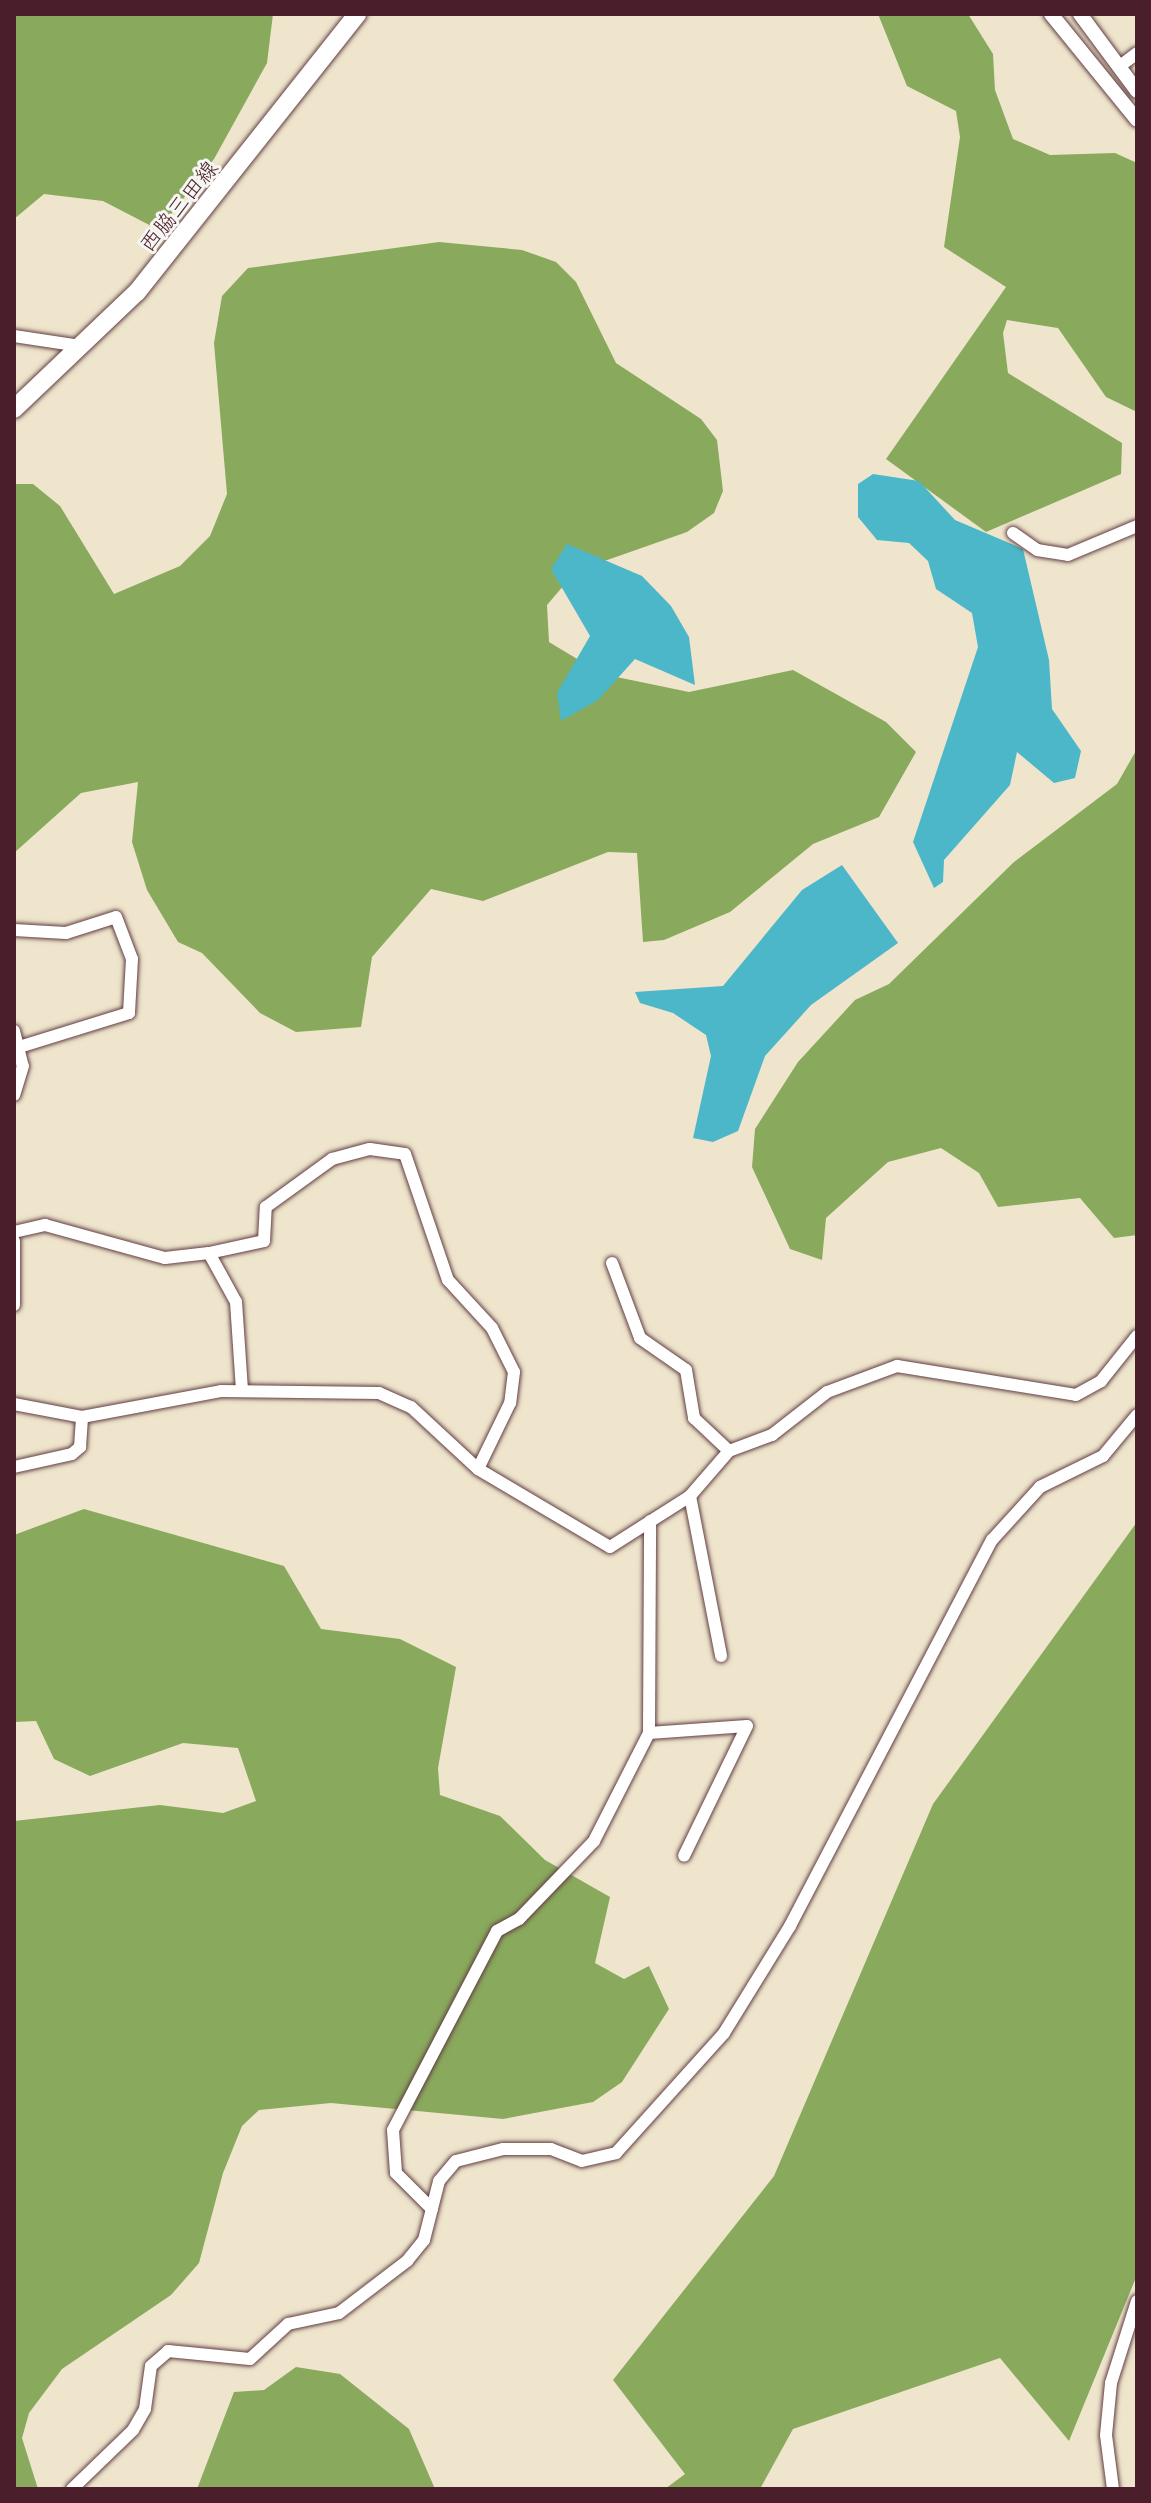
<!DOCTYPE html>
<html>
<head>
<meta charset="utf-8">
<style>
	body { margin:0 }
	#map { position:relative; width:1151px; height:2503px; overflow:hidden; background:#eee5cc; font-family:"Playpen Sans","Klee One",sans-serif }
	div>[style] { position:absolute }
	.forest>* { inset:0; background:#89a95d }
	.water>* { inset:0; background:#4cb7c9 }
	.roads { filter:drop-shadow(0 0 2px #633d43) drop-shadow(0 0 2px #633d43) }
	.minor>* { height:12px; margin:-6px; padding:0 6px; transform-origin:6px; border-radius:6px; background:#fff }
	.tertiary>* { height:14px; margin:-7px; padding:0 7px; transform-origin:7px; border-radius:7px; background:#fff }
	.primary>* { height:18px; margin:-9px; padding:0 9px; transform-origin:9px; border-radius:9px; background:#fff }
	span { translate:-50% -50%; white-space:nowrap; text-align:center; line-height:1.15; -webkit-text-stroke:6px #f6f6f2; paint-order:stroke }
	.street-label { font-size:22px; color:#4a1f2b }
	.frame { position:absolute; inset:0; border:16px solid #4a1f2b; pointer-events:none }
</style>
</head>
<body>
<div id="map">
	<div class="forest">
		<i style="clip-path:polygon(14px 14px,273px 14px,267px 63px,214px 159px,159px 230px,103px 201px,44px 194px,14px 219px)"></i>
		<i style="clip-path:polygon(878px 14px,968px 14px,993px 54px,995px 90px,1013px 139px,1050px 155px,1115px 153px,1137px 163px,1137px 412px,1106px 397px,1058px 328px,1007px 320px,1003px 333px,1008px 373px,1122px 443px,1121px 474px,986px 532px,886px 459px,1006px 287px,944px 247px,960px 137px,956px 111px,907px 86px)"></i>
		<i style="clip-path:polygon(439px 242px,522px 250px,556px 262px,576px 282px,616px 363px,701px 419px,717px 440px,723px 491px,714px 513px,687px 532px,576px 571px,547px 605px,549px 642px,602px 674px,689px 692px,793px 670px,886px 722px,916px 752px,879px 817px,813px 844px,730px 912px,664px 940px,643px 942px,637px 853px,608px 852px,483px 901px,431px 889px,372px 957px,361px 1027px,296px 1032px,260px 1013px,202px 953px,178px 942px,147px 890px,132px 842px,138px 782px,81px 793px,14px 853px,14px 484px,33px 484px,60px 506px,114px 594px,180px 566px,210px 536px,227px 494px,214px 343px,222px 296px,248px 268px)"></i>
		<i style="clip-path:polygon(1137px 749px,1137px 1235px,1114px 1238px,1080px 1198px,998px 1207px,979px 1173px,941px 1148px,888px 1162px,826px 1218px,822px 1260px,790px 1249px,752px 1167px,755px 1129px,798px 1062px,855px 1000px,889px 984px,1014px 862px,1117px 784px)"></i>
		<i style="clip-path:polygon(84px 1509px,284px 1566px,321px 1629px,400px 1639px,456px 1667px,438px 1768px,440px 1795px,500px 1816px,545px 1860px,610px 1897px,595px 1963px,624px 1979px,649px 1966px,669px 2009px,622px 2082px,593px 2102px,503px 2119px,331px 2103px,259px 2110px,242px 2126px,223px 2173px,199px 2263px,171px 2295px,62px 2369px,29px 2413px,22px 2438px,38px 2489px,14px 2489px,14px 1821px,160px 1805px,223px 1813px,256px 1801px,238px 1748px,183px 1743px,90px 1776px,54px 1759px,36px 1721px,14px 1722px,14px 1535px)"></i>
		<i style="clip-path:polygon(1137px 1522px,1137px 2275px,1069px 2441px,1000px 2358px,793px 2429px,760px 2489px,665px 2489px,685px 2474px,613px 2380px,774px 2176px,933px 1804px)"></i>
		<i style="clip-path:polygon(296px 2367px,340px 2374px,409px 2429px,435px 2489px,197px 2489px,234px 2392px,264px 2390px)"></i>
	</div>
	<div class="water">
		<i style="clip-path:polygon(873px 474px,919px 481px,955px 520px,1023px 549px,1049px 660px,1052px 709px,1081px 751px,1075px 778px,1054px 783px,1017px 752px,1010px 785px,944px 860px,943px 882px,934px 888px,913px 842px,978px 647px,972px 613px,936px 589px,928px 561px,909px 543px,877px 540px,858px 517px,858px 484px)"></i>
		<i style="clip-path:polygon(567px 544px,642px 576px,671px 606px,689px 637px,695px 685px,635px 659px,598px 700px,561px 721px,557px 693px,590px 636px,551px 569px)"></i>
		<i style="clip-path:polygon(842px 865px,898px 943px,811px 1005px,765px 1056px,738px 1131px,713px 1142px,693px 1138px,711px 1056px,706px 1035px,673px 1013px,640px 1003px,635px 992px,723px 986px,802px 890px)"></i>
	</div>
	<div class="roads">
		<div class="minor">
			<i style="left:1120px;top:66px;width:21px;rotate:-37deg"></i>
			<i style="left:14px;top:336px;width:67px;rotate:8.6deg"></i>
			<i style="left:1013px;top:533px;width:29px;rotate:35deg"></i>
			<i style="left:1037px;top:550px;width:31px;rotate:9deg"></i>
			<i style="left:1068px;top:555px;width:75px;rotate:-22.8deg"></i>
			<i style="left:14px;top:930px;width:52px;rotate:3.3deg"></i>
			<i style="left:66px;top:933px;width:52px;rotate:-17.7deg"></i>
			<i style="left:116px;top:917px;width:45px;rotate:69.1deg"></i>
			<i style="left:132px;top:959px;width:54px;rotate:93.2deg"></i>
			<i style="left:129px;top:1013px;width:115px;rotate:162.8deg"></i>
			<i style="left:14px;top:1031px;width:36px;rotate:76deg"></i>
			<i style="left:23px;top:1066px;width:30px;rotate:107deg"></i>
			<i style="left:14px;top:1232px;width:32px;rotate:-13deg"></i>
			<i style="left:45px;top:1225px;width:124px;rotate:15.4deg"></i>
			<i style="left:165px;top:1258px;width:44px;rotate:-6.5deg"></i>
			<i style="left:209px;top:1253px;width:56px;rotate:-12.3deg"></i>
			<i style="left:264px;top:1241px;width:34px;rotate:-87deg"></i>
			<i style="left:266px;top:1207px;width:82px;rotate:-36deg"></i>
			<i style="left:332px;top:1159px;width:39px;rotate:-15deg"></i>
			<i style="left:370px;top:1149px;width:35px;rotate:8deg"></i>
			<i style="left:405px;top:1154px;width:133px;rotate:71.2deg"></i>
			<i style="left:448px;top:1280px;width:65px;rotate:47.5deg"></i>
			<i style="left:492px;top:1328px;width:49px;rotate:63.4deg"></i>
			<i style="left:514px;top:1372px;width:31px;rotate:97deg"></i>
			<i style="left:510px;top:1403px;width:73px;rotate:115.9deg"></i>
			<i style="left:14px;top:1241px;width:64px;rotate:90deg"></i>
			<i style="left:209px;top:1253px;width:56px;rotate:61.1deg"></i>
			<i style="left:236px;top:1302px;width:88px;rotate:86.1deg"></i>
			<i style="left:612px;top:1263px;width:80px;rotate:69.5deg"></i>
			<i style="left:640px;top:1338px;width:56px;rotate:34.8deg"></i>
			<i style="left:686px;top:1370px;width:49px;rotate:80.5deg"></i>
			<i style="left:694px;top:1418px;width:48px;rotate:43.3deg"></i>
			<i style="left:14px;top:1404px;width:69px;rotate:10.8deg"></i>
			<i style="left:82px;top:1417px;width:141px;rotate:-10.6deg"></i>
			<i style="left:221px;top:1391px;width:158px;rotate:0.7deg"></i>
			<i style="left:379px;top:1393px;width:35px;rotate:24deg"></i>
			<i style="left:411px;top:1407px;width:91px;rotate:42.8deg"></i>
			<i style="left:478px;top:1469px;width:153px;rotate:30.6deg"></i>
			<i style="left:610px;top:1547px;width:95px;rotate:-32.5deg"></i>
			<i style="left:690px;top:1496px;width:60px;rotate:-49.1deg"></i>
			<i style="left:729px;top:1451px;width:46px;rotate:-20.4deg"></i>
			<i style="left:772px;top:1435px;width:70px;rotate:-38deg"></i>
			<i style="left:827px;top:1392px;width:75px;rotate:-20.4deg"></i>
			<i style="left:897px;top:1366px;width:181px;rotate:9.2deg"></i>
			<i style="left:1076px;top:1395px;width:29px;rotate:-29deg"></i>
			<i style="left:1101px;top:1381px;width:58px;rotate:-51.3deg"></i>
			<i style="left:14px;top:1467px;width:59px;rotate:-12.6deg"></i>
			<i style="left:72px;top:1454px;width:11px;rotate:-41deg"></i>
			<i style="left:80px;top:1447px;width:30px;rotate:-86deg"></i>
			<i style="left:690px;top:1496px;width:163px;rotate:79deg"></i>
			<i style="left:649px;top:1733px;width:98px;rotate:-4.1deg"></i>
			<i style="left:747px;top:1726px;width:144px;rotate:115.9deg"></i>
			<i style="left:432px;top:2209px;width:51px;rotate:-135deg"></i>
			<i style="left:396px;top:2173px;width:43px;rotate:-94deg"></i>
			<i style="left:393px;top:2130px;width:225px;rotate:-62.4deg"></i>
			<i style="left:497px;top:1931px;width:25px;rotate:-29deg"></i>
			<i style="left:519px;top:1919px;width:108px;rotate:-46.1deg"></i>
			<i style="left:594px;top:1841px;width:121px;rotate:-63deg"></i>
			<i style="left:649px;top:1733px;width:212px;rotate:-89.7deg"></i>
			<i style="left:72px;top:2489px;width:85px;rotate:-44deg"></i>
			<i style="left:133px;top:2430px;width:24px;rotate:-60deg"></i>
			<i style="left:145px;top:2409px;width:43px;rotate:-82.1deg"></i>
			<i style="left:151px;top:2366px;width:23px;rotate:-41deg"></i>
			<i style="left:168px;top:2351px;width:82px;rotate:5.6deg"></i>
			<i style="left:250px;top:2359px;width:52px;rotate:-42.6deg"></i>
			<i style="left:288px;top:2324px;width:52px;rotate:-12.2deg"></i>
			<i style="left:339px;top:2313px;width:86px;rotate:-37.4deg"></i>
			<i style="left:407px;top:2261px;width:27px;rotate:-51deg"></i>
			<i style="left:424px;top:2240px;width:61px;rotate:-75.7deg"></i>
			<i style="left:439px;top:2181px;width:26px;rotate:-50deg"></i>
			<i style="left:456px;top:2161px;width:49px;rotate:-14.3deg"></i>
			<i style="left:503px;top:2149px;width:48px"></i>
			<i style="left:551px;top:2149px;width:33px;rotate:21deg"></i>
			<i style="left:582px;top:2161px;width:35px;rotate:-13deg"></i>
			<i style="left:616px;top:2153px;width:161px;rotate:-48deg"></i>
			<i style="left:724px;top:2033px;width:126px;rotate:-58.3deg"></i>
			<i style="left:790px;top:1926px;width:436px;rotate:-62.4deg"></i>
			<i style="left:992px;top:1540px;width:72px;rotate:-47.8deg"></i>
			<i style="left:1040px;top:1487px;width:70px;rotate:-26.2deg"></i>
			<i style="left:1103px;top:1456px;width:53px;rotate:-50.3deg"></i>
			<i style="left:1113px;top:2489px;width:54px;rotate:-97.4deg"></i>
			<i style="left:1106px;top:2435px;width:52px;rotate:-84.5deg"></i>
			<i style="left:1111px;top:2383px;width:86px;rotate:-72.4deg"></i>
		</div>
		<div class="tertiary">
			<i style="left:1051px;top:14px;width:136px;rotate:50.9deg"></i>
			<i style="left:1080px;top:14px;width:96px;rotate:53.5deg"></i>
		</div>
		<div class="primary">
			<i style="left:14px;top:409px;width:170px;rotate:-43.6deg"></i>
			<i style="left:137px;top:292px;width:355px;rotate:-51.6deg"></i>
		</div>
	</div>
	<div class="street-label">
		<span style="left:177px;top:205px;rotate:-51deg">西脇三田線</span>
	</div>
	<div class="frame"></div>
</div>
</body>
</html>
